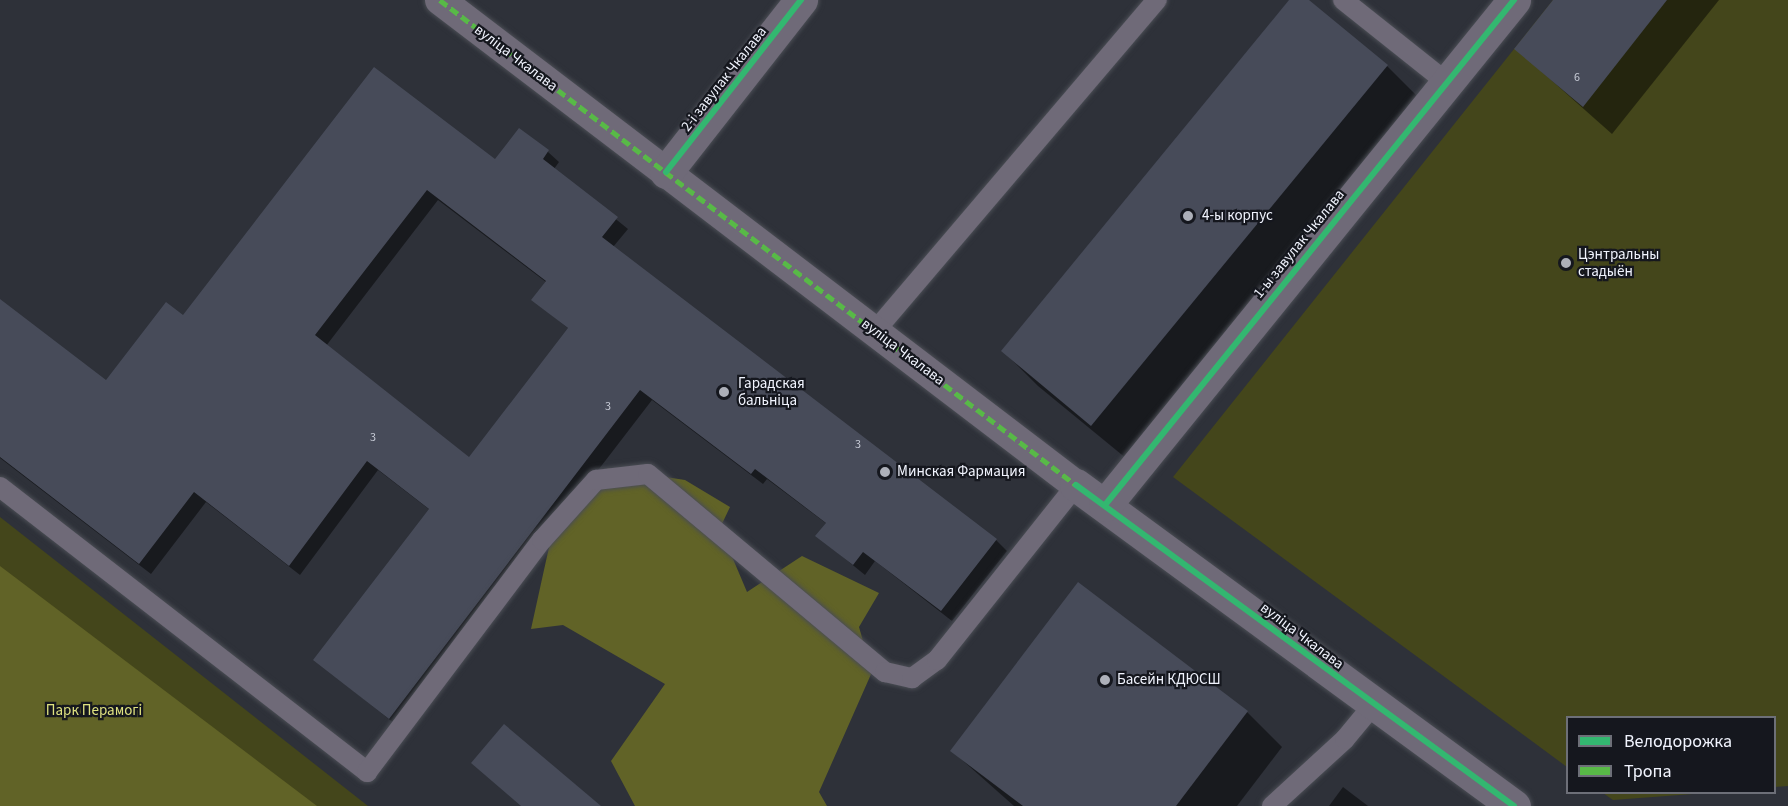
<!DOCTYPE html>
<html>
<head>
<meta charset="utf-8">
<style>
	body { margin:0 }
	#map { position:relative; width:1788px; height:806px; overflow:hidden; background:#2e3139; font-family:"Source Sans 3",sans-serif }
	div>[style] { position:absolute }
	.green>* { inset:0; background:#44461b }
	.forest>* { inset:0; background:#616327 }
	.shadow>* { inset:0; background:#0007 }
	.building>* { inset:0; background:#474b59 }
	.roads { filter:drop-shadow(0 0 2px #4a4d54) drop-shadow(0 0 2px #4a4d54) }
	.service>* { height:20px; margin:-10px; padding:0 10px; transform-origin:10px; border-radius:10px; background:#6f6a78 }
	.pedestrian>* { height:30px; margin:-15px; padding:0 15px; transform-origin:15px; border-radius:15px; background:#6f6a78 }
	.minor>* { height:33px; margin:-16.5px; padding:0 16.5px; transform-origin:16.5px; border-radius:16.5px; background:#6f6a78 }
	.quiet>* { height:4.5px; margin-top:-2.25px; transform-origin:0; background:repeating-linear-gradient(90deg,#58b947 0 9px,transparent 0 13.5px) }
	.cycleway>* { height:6px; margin:-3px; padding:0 3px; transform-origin:3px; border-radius:3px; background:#33b770 }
	.dots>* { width:16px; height:16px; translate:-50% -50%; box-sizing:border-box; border:3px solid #15171e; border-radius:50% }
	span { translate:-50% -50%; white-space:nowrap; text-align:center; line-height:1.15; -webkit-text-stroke:4.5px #15171e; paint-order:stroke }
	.number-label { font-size:12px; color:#c6cad5 }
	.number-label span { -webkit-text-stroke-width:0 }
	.street-label { font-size:15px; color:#f1f4fe }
	.poi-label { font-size:15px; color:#f1f4fe }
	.left { translate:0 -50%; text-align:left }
	.park-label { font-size:15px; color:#dfe280 }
	.legend { position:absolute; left:1566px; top:716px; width:210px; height:78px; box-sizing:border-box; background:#15171e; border:2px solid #6d6f78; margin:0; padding:8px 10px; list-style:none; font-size:18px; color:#f1f4fe }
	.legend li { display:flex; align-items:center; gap:12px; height:30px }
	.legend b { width:30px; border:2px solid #6d6f78 }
</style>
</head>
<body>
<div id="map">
	<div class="green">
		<i style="clip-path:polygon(1553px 0,1788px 0,1788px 786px,1775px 787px,1774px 718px,1568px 718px,1567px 767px,1173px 477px)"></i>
		<i style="clip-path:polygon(0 517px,368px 806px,0 806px)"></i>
		<i style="clip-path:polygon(1603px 793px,1706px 793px,1613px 800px)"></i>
	</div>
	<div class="forest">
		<i style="clip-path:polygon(608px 468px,685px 480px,730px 507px,720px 528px,747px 592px,802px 556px,879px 593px,859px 627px,872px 672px,819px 792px,827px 806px,635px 806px,611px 761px,665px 684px,563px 625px,531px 629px,553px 529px)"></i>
		<i style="clip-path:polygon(0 566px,317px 806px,0 806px)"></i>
	</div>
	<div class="shadow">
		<i style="clip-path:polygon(1291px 0,1307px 0,1387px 66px,1421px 100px,1127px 459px,1038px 386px,1003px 351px)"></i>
		<i style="clip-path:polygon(1555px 0,1719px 0,1612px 134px,1516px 49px)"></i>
		<i style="clip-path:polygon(evenodd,374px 69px,496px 161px,519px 130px,548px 152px,559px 162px,554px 169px,628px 229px,613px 247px,996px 540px,1007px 551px,952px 621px,875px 561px,865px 575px,817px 536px,827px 524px,767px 479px,763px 484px,652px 400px,400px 728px,315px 660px,430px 510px,378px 470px,300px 575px,206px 502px,151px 574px,0 458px,0 300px,106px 382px,184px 317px,374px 69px,438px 200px,546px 282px,533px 300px,569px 329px,469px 460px,326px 346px,438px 200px)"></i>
		<i style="clip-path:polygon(1078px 584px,1247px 712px,1282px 747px,1237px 806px,1014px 806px,952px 751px)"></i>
		<i style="clip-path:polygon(1343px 787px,1368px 806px,1329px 806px)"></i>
	</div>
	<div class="building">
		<i style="clip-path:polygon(1289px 0,1309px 0,1388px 65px,1091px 426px,1001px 351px)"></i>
		<i style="clip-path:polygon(1553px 0,1667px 0,1583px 107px,1514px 49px)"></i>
		<i style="clip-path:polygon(evenodd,374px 67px,495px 159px,519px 128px,549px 150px,543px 159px,618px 217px,602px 237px,997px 539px,941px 611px,863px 552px,853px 565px,815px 536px,826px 523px,755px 469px,751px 474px,640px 390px,389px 719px,313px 660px,429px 509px,367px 461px,289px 566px,194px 492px,139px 564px,0 457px,0 299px,106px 380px,166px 302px,183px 315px,374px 67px,427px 190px,546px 281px,531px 300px,568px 328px,469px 457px,315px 335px,427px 190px)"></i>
		<i style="clip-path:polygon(1078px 582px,1248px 711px,1176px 806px,1023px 806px,950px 751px)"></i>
		<i style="clip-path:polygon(504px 724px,601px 806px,521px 806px,471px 763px)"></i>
	</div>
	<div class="roads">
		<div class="service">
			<i style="left:1343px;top:0;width:132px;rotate:38.5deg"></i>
			<i style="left:875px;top:331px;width:435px;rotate:-49.6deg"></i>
			<i style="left:0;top:487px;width:465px;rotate:37.8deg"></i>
			<i style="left:367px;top:772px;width:291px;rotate:-53deg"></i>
			<i style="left:542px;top:540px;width:81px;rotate:-48deg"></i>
			<i style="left:596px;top:480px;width:52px;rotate:-6.6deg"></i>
			<i style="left:648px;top:474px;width:309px;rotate:39.9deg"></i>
			<i style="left:885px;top:672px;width:28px;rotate:13deg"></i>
			<i style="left:912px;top:678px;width:31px;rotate:-36deg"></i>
			<i style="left:937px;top:660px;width:223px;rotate:-51.5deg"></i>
			<i style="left:1272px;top:806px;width:99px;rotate:-42.5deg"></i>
			<i style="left:1345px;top:739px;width:45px;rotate:-50.4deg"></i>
		</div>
		<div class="pedestrian">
			<i style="left:440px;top:0;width:800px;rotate:37.33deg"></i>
		</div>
		<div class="minor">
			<i style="left:666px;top:172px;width:219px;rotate:-51.9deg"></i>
			<i style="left:1076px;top:485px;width:543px;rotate:36.24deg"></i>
			<i style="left:1105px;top:505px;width:650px;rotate:-51deg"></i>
		</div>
	</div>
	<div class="quiet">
		<i style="left:440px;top:0;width:800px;rotate:37.33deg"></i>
	</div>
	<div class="cycleway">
		<i style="left:666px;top:172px;width:219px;rotate:-51.9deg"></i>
		<i style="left:1076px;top:485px;width:543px;rotate:36.24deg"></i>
		<i style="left:1105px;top:505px;width:650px;rotate:-51deg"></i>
	</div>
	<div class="dots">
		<i style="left:1188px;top:216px;background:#adb0b9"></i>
		<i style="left:1566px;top:263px;background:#adb0b9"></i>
		<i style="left:724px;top:392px;background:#adb0b9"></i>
		<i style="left:885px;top:472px;background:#adb0b9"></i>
		<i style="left:1105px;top:680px;background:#adb0b9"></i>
	</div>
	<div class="number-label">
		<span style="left:1577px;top:78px">6</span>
		<span style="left:608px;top:407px">3</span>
		<span style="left:373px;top:438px">3</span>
		<span style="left:858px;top:445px">3</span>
	</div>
	<div class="street-label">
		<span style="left:516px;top:58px;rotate:37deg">вуліца Чкалава</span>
		<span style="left:724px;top:79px;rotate:-52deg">2-і завулак Чкалава</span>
		<span style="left:1299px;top:244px;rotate:-51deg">1-ы завулак Чкалава</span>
		<span style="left:903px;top:352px;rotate:37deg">вуліца Чкалава</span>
		<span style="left:1302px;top:636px;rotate:37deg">вуліца Чкалава</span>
	</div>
	<div class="poi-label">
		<span class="left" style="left:1202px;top:216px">4-ы корпус</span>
		<span class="left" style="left:1578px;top:263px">Цэнтральны<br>стадыён</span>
		<span class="left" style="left:738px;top:392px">Гарадская<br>бальніца</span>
		<span class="left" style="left:897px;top:472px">Минская Фармация</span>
		<span class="left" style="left:1117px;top:680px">Басейн КДЮСШ</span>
	</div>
	<div class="park-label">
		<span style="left:94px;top:711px">Парк Перамогі</span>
	</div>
	<ul class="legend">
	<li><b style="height:8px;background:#33b770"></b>Велодорожка</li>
	<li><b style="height:8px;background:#58b947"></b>Тропа</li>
	</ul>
</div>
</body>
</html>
